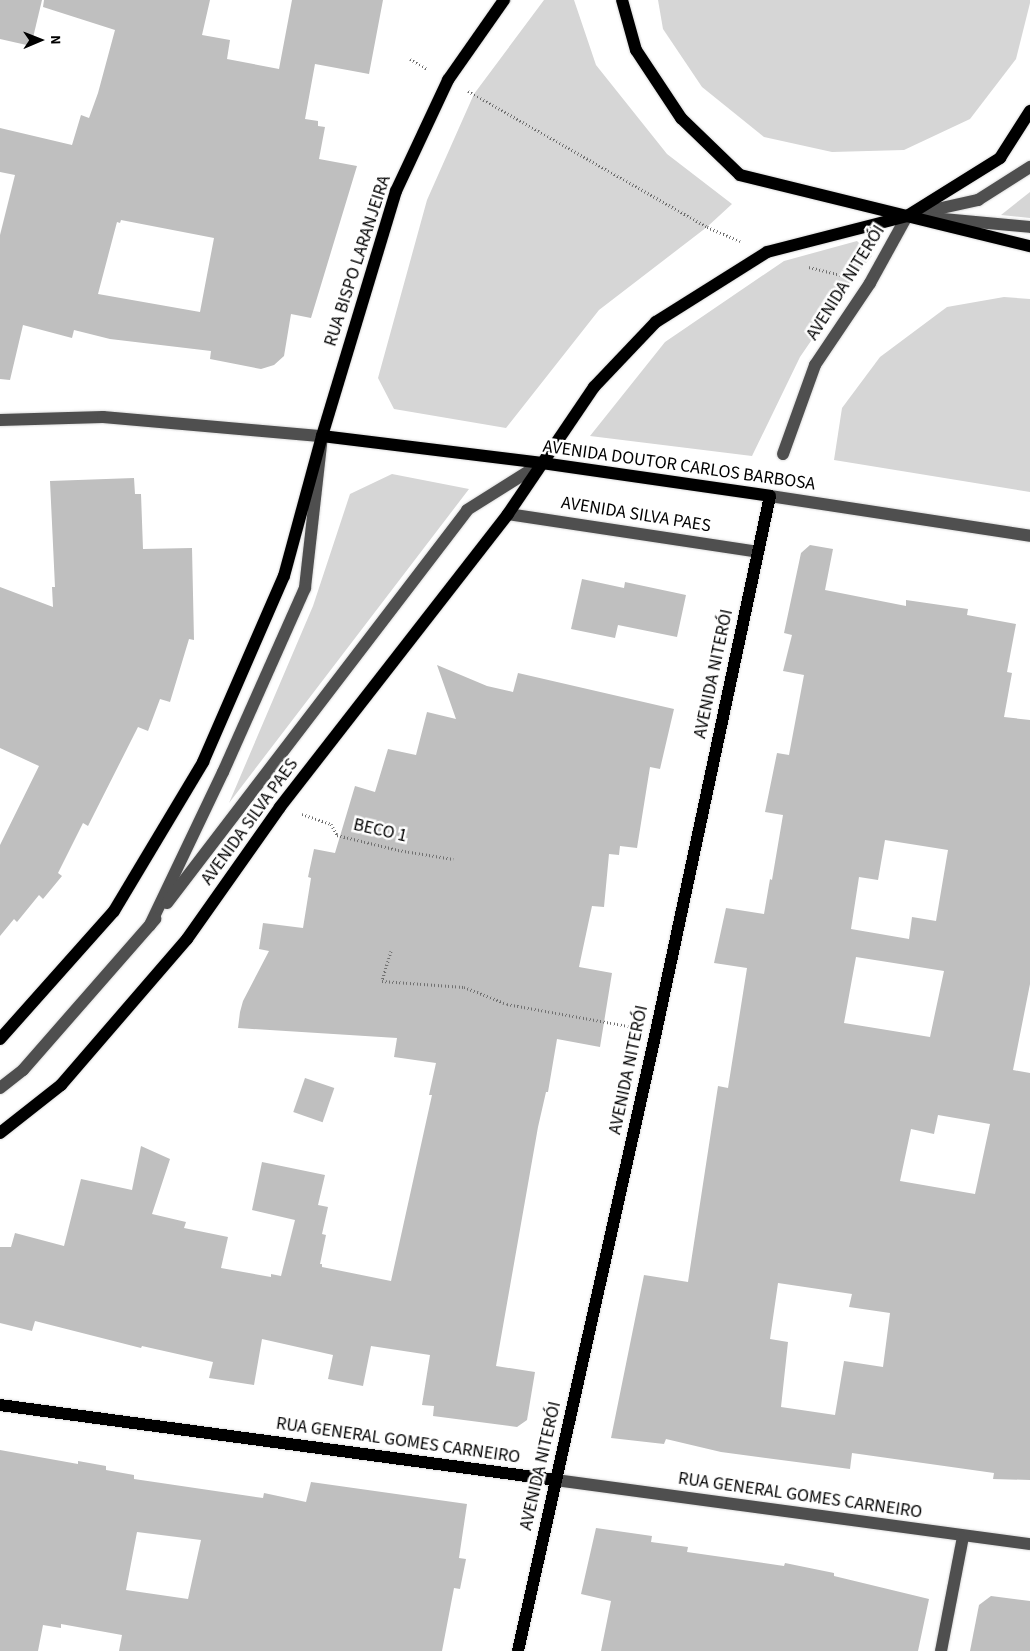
<!DOCTYPE html>
<html>
<head>
<meta charset="utf-8">
<style>
	body { margin:0 }
	#map { position:relative; width:1030px; height:1651px; overflow:hidden; background:#fff; font-family:"Source Sans 3",sans-serif }
	div>[style] { position:absolute }
	.green>* { inset:0; background:#d6d6d6 }
	.building>* { inset:0; background:#bfbfbf; transform-origin:0 0 }
	.path>* { height:3px; margin-top:-1.5px; transform-origin:0; background:repeating-linear-gradient(90deg,#717171 0 1px,transparent 0 3.5px) }
	.roads { filter:drop-shadow(0 0 1px #dbdbdb) drop-shadow(0 0 1px #dbdbdb) }
	.minor>* { height:12px; margin:-6px; padding:0 6px; transform-origin:6px; border-radius:6px; background:#4f4f4f }
	.major>* { height:12px; margin:-6px; padding:0 6px; transform-origin:6px; border-radius:6px; background:#000 }
	span { translate:-50% -50%; white-space:nowrap; text-align:center; line-height:1.15; -webkit-text-stroke:5px #fff; paint-order:stroke }
	.street-label { font-size:18px; color:#000 }
	.north { position:absolute; left:15px; top:15px; width:50px; height:50px; -webkit-text-stroke:4px #fff; paint-order:stroke; rotate:89deg; font-size:14px; font-weight:700; line-height:20px; text-align:center; color:#000 }
	.north::after { content:''; display:block; margin:auto; width:18px; height:22px; background:#000; clip-path:polygon(50% 0,100% 100%,50% 72%,0 100%) }
</style>
</head>
<body>
<div id="map">
	<div class="green">
		<i style="clip-path:polygon(544px 0,574px 0,596px 65px,667px 154px,732px 204px,707px 227px,599px 310px,506px 428px,394px 409px,378px 378px,427px 200px,474px 94px)"></i>
		<i style="clip-path:polygon(658px 0,1030px 0,1030px 3px,1016px 59px,970px 119px,904px 150px,832px 152px,764px 137px,702px 87px,663px 29px)"></i>
		<i style="clip-path:polygon(1030px 192px,1030px 218px,1001px 215px)"></i>
		<i style="clip-path:polygon(857px 241px,872px 256px,854px 278px,800px 357px,752px 456px,590px 436px,665px 342px,784px 261px)"></i>
		<i style="clip-path:polygon(1004px 297px,1030px 299px,1030px 492px,834px 460px,842px 408px,880px 357px,947px 307px)"></i>
		<i style="clip-path:polygon(392px 474px,469px 489px,229px 803px,313px 606px,350px 494px)"></i>
	</div>
	<div class="building">
		<i style="clip-path:polygon(0 0,42px 0,31px 46px,0 39px)"></i>
		<i style="clip-path:polygon(evenodd,44px 0,210px 0,202px 35px,230px 40px,227px 59px,279px 69px,292px 0,383px 0,369px 74px,315px 64px,305px 119px,318px 121px,318px 126px,325px 127px,319px 159px,357px 166px,311px 318px,291px 314px,284px 356px,274px 365px,261px 369px,210px 359px,211px 351px,110px 339px,74px 330px,72px 338px,23px 325px,10px 380px,0 379px,0 235px,15px 175px,0 172px,0 128px,72px 145px,81px 115px,89px 118px,98px 93px,115px 30px,43px 7px,44px 0,121px 220px,214px 238px,200px 312px,98px 294px,117px 222px,120px 223px,121px 220px)"></i>
		<i style="clip-path:polygon(134px 478px,135px 494px,141px 494px,143px 549px,192px 548px,194px 640px,189px 639px,170px 702px,160px 699px,148px 731px,138px 727px,88px 826px,83px 823px,58px 873px,62px 876px,43px 899px,39px 895px,17px 922px,14px 919px,0 936px,0 845px,39px 766px,0 748px,0 587px,53px 607px,52px 587px,55px 587px,50px 481px)"></i>
		<i style="clip-path:polygon(evenodd,810px 545px,833px 549px,825px 590px,906px 606px,906px 600px,968px 609px,967px 615px,1016px 624px,1007px 672px,1012px 673px,1004px 717px,1030px 720px,1030px 984px,1013px 1070px,1030px 1073px,1030px 1480px,993px 1479px,994px 1473px,852px 1453px,850px 1469px,721px 1452px,666px 1439px,664px 1444px,611px 1438px,644px 1275px,688px 1282px,718px 1086px,728px 1088px,747px 968px,714px 963px,726px 908px,764px 914px,770px 879px,772px 880px,783px 815px,765px 812px,777px 753px,789px 755px,804px 675px,783px 671px,792px 635px,784px 633px,801px 553px,810px 545px,885px 840px,948px 850px,936px 921px,912px 917px,909px 939px,851px 929px,859px 877px,878px 880px,885px 840px,810px 545px,856px 957px,944px 971px,930px 1037px,844px 1023px,856px 957px,810px 545px,938px 1115px,990px 1124px,975px 1194px,900px 1181px,911px 1129px,934px 1134px,938px 1115px,810px 545px,778px 1283px,852px 1294px,849px 1307px,890px 1313px,883px 1367px,844px 1361px,835px 1415px,781px 1407px,788px 1342px,770px 1339px,778px 1283px)"></i>
		<i style="clip-path:polygon(582px 579px,624px 588px,625px 582px,686px 595px,677px 637px,618px 625px,615px 638px,571px 629px)"></i>
		<i style="clip-path:polygon(437px 665px,487px 686px,513px 692px,518px 673px,674px 709px,660px 769px,650px 767px,637px 848px,620px 846px,619px 855px,609px 854px,604px 907px,592px 906px,579px 967px,612px 973px,600px 1047px,557px 1039px,548px 1092px,546px 1092px,538px 1127px,496px 1366px,535px 1372px,527px 1420px,517px 1427px,433px 1416px,434px 1406px,422px 1405px,430px 1355px,371px 1346px,363px 1386px,328px 1379px,333px 1355px,262px 1339px,254px 1385px,209px 1378px,213px 1362px,142px 1346px,141px 1348px,35px 1321px,32px 1331px,0 1323px,0 1247px,11px 1247px,15px 1233px,64px 1246px,81px 1179px,132px 1190px,141px 1146px,170px 1159px,152px 1214px,186px 1222px,184px 1228px,228px 1237px,221px 1268px,271px 1277px,271px 1274px,281px 1276px,295px 1220px,252px 1210px,262px 1162px,325px 1175px,318px 1205px,328px 1207px,322px 1234px,326px 1235px,320px 1264px,322px 1264px,322px 1267px,391px 1281px,432px 1095px,429px 1095px,436px 1063px,394px 1057px,397px 1038px,238px 1028px,240px 1012px,243px 1001px,269px 951px,259px 949px,263px 923px,303px 928px,311px 878px,308px 877px,314px 849px,335px 853px,355px 786px,375px 792px,388px 749px,416px 755px,427px 712px,456px 719px)"></i>
		<i style="left:305px;top:1078px;width:31px;height:36px;rotate:19deg"></i>
		<i style="clip-path:polygon(evenodd,0 1450px,78px 1464px,78px 1461px,106px 1466px,106px 1470px,134px 1475px,134px 1479px,263px 1498px,264px 1493px,306px 1502px,311px 1482px,467px 1504px,459px 1558px,466px 1559px,460px 1589px,454px 1588px,442px 1651px,119px 1651px,122px 1635px,61px 1624px,61px 1628px,43px 1625px,38px 1651px,0 1651px,0 1450px,137px 1532px,201px 1540px,188px 1599px,126px 1590px,137px 1532px)"></i>
		<i style="clip-path:polygon(596px 1528px,652px 1536px,651px 1542px,688px 1547px,687px 1552px,784px 1566px,785px 1563px,834px 1573px,834px 1576px,929px 1599px,918px 1651px,601px 1651px,611px 1601px,581px 1594px)"></i>
		<i style="clip-path:polygon(991px 1596px,1030px 1601px,1030px 1651px,970px 1651px,979px 1605px)"></i>
	</div>
	<div class="path">
		<i style="left:410px;top:59px;width:20px;rotate:30deg"></i>
		<i style="left:468px;top:91px;width:275px;rotate:29.6deg"></i>
		<i style="left:707px;top:227px;width:36px;rotate:23deg"></i>
		<i style="left:809px;top:267px;width:38px;rotate:14deg"></i>
		<i style="left:302px;top:814px;width:31px;rotate:19deg"></i>
		<i style="left:331px;top:824px;width:13px;rotate:61deg"></i>
		<i style="left:337px;top:835px;width:63px;rotate:13.8deg"></i>
		<i style="left:398px;top:850px;width:56px;rotate:9.3deg"></i>
		<i style="left:391px;top:951px;width:31px;rotate:107deg"></i>
		<i style="left:382px;top:981px;width:82px;rotate:4.2deg"></i>
		<i style="left:464px;top:987px;width:46px;rotate:21.6deg"></i>
		<i style="left:507px;top:1004px;width:128px;rotate:10.3deg"></i>
	</div>
	<div class="roads">
		<div class="minor">
			<i style="left:910px;top:215px;width:70px;rotate:-12.4deg"></i>
			<i style="left:978px;top:200px;width:62px;rotate:-32.4deg"></i>
			<i style="left:932px;top:218px;width:98px;rotate:5.2deg"></i>
			<i style="left:0;top:420px;width:103px;rotate:-1.7deg"></i>
			<i style="left:103px;top:417px;width:220px;rotate:5deg"></i>
			<i style="left:322px;top:436px;width:153px;rotate:96.4deg"></i>
			<i style="left:305px;top:588px;width:201px;rotate:114deg"></i>
			<i style="left:223px;top:772px;width:170px;rotate:115.5deg"></i>
			<i style="left:783px;top:454px;width:95px;rotate:-70.2deg"></i>
			<i style="left:815px;top:365px;width:99px;rotate:-56.1deg"></i>
			<i style="left:870px;top:283px;width:77px;rotate:-61.1deg"></i>
			<i style="left:770px;top:496px;width:263px;rotate:8.7deg"></i>
			<i style="left:508px;top:514px;width:253px;rotate:8.6deg"></i>
			<i style="left:167px;top:903px;width:494px;rotate:-52.6deg"></i>
			<i style="left:467px;top:510px;width:89px;rotate:-32.1deg"></i>
			<i style="left:0;top:1088px;width:29px;rotate:-38deg"></i>
			<i style="left:23px;top:1070px;width:201px;rotate:-48.8deg"></i>
			<i style="left:556px;top:1480px;width:478px;rotate:7.7deg"></i>
			<i style="left:941px;top:1651px;width:116px;rotate:-79.1deg"></i>
		</div>
		<div class="major">
			<i style="left:622px;top:0;width:52px;rotate:74.4deg"></i>
			<i style="left:636px;top:50px;width:82px;rotate:56.5deg"></i>
			<i style="left:681px;top:118px;width:82px;rotate:44deg"></i>
			<i style="left:740px;top:175px;width:299px;rotate:13.8deg"></i>
			<i style="left:322px;top:436px;width:222px;rotate:7deg"></i>
			<i style="left:542px;top:463px;width:230px;rotate:8.2deg"></i>
			<i style="left:770px;top:496px;width:548px;rotate:102.01deg"></i>
			<i style="left:656px;top:1032px;width:634px;rotate:102.57deg"></i>
			<i style="left:0;top:1039px;width:171px;rotate:-48.3deg"></i>
			<i style="left:114px;top:911px;width:174px;rotate:-59.1deg"></i>
			<i style="left:203px;top:762px;width:203px;rotate:-66.5deg"></i>
			<i style="left:284px;top:576px;width:145px;rotate:-74.8deg"></i>
			<i style="left:322px;top:436px;width:256px;rotate:-73.2deg"></i>
			<i style="left:396px;top:191px;width:123px;rotate:-64.9deg"></i>
			<i style="left:448px;top:80px;width:98px;rotate:-55deg"></i>
			<i style="left:0;top:1133px;width:78px;rotate:-38.2deg"></i>
			<i style="left:61px;top:1085px;width:193px;rotate:-49.2deg"></i>
			<i style="left:187px;top:939px;width:161px;rotate:-54.8deg"></i>
			<i style="left:280px;top:807px;width:371px;rotate:-52.1deg"></i>
			<i style="left:508px;top:514px;width:153px;rotate:-55.9deg"></i>
			<i style="left:594px;top:387px;width:90px;rotate:-46.4deg"></i>
			<i style="left:656px;top:322px;width:131px;rotate:-32.2deg"></i>
			<i style="left:767px;top:252px;width:145px;rotate:-14.4deg"></i>
			<i style="left:907px;top:216px;width:110px;rotate:-31.9deg"></i>
			<i style="left:1000px;top:158px;width:56px;rotate:-57.4deg"></i>
			<i style="left:0;top:1405px;width:561px;rotate:7.68deg"></i>
		</div>
	</div>
	<div class="street-label">
		<span style="left:358px;top:261px;rotate:-72deg">RUA BISPO LARANJEIRA</span>
		<span style="left:846px;top:283px;rotate:-58deg">AVENIDA NITERÓI</span>
		<span style="left:679px;top:466px;rotate:8deg">AVENIDA DOUTOR CARLOS BARBOSA</span>
		<span style="left:636px;top:515px;rotate:9deg">AVENIDA SILVA PAES</span>
		<span style="left:714px;top:674px;rotate:-78deg">AVENIDA NITERÓI</span>
		<span style="left:250px;top:822px;rotate:-54deg">AVENIDA SILVA PAES</span>
		<span style="left:380px;top:831px;rotate:13deg">BECO 1</span>
		<span style="left:629px;top:1070px;rotate:-78deg">AVENIDA NITERÓI</span>
		<span style="left:398px;top:1441px;rotate:8deg">RUA GENERAL GOMES CARNEIRO</span>
		<span style="left:541px;top:1466px;rotate:-77deg">AVENIDA NITERÓI</span>
		<span style="left:800px;top:1496px;rotate:8deg">RUA GENERAL GOMES CARNEIRO</span>
	</div>
	<div class="north">N</div>
</div>
</body>
</html>
